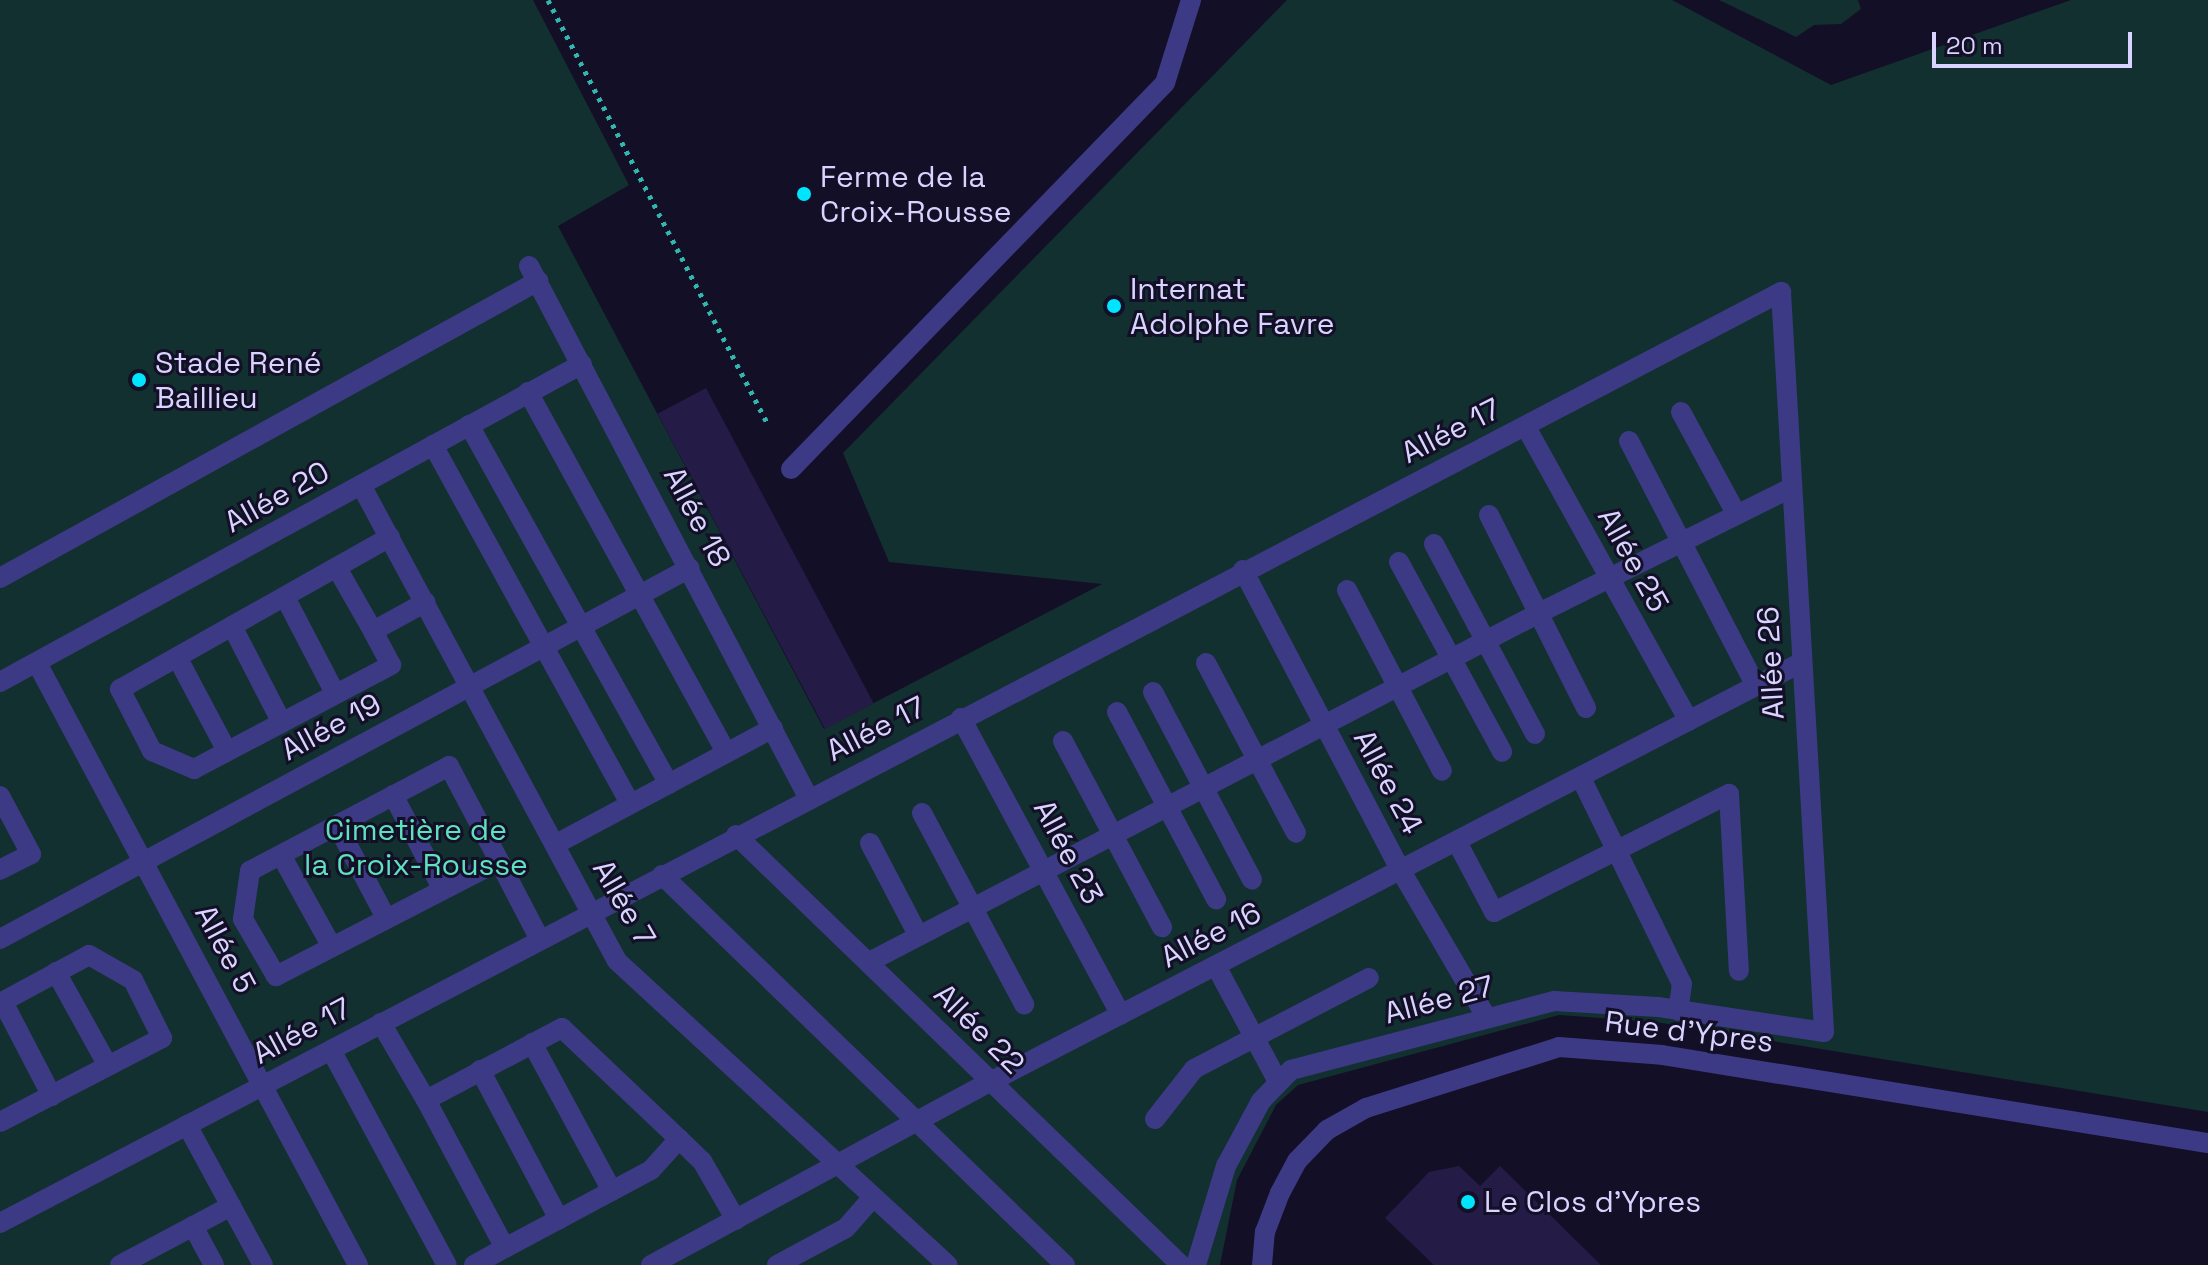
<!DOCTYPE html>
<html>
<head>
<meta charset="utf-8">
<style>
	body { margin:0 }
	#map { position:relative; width:2208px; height:1265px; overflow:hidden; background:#130f26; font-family:"Space Grotesk",sans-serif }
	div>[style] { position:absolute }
	.green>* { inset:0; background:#12302f }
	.building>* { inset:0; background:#241b47; transform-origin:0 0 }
	.path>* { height:5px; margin-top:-2.5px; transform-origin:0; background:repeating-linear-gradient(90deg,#2fb8b0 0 4px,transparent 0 10px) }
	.service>* { height:20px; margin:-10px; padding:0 10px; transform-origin:10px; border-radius:10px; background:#3d3a85 }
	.minor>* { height:20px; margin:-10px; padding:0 10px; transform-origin:10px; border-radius:10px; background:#3d3a85 }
	.dots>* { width:22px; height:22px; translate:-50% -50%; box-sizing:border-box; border:4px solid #130f26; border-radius:50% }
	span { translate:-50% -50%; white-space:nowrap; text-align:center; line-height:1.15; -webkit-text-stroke:6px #130f26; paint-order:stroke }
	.poi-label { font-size:30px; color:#d9d4ff }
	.left { translate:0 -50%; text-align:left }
	.street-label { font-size:30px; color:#d9d4ff }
	.park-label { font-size:30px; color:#5fe0c0 }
	.scale { position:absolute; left:1932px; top:32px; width:200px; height:36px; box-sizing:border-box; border:4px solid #d9d4ff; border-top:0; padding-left:10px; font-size:24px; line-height:28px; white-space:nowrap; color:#d9d4ff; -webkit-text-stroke:6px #130f26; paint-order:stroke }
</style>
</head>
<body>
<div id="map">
	<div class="green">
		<i style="clip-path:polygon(0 0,533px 0,629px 185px,558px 226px,824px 729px,1102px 584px,889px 562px,843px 453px,1287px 0,1672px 0,1831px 85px,2071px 0,2208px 0,2208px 1112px,1656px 1022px,1559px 1015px,1298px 1085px,1276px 1105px,1237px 1180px,1220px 1265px,0 1265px)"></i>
		<i style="clip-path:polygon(1719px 0,1858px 0,1861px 9px,1841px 24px,1814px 25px,1796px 37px)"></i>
	</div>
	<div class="building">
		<i style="left:706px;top:388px;width:357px;height:55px;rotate:62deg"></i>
		<i style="clip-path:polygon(1459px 1166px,1480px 1186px,1500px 1166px,1601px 1265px,1434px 1265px,1385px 1218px,1429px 1172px)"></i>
	</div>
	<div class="path">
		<i style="left:548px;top:0;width:479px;rotate:62.6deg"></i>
	</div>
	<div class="service">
		<i style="left:529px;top:266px;width:600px;rotate:62.28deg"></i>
		<i style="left:528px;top:392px;width:411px;rotate:61.2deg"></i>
		<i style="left:1681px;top:412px;width:117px;rotate:61.5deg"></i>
		<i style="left:469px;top:425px;width:411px;rotate:60.9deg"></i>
		<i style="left:1526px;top:427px;width:336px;rotate:61deg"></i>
		<i style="left:1629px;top:441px;width:276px;rotate:62.6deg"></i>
		<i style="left:433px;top:445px;width:409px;rotate:61.2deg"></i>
		<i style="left:791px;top:469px;width:537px;rotate:-45.9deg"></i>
		<i style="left:1165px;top:83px;width:87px;rotate:-72.6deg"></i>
		<i style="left:361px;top:485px;width:540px;rotate:61.73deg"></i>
		<i style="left:617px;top:961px;width:449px;rotate:42.6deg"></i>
		<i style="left:1489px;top:515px;width:216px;rotate:63.3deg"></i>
		<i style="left:390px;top:537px;width:310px;rotate:150.6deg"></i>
		<i style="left:120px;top:689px;width:70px;rotate:62.7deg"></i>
		<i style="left:152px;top:751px;width:46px;rotate:23.2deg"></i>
		<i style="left:194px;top:769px;width:223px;rotate:-27.8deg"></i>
		<i style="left:391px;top:665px;width:38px;rotate:-118deg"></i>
		<i style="left:373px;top:631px;width:60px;rotate:-28.7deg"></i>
		<i style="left:1434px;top:544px;width:215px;rotate:62deg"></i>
		<i style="left:1399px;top:562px;width:216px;rotate:61.5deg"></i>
		<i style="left:337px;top:568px;width:73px;rotate:60.3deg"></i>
		<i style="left:1243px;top:570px;width:340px;rotate:62.3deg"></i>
		<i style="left:1401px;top:871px;width:170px;rotate:59.7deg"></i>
		<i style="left:0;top:578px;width:615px;rotate:-28.9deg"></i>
		<i style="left:1347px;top:590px;width:204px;rotate:62.3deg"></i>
		<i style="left:285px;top:597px;width:108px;rotate:62.5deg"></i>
		<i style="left:232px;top:626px;width:109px;rotate:62.7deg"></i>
		<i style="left:177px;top:657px;width:106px;rotate:62deg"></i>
		<i style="left:37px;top:663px;width:682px;rotate:61.93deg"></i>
		<i style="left:1206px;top:663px;width:192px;rotate:62.1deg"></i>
		<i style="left:0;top:682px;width:663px;rotate:-28.65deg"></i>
		<i style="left:1153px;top:692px;width:212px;rotate:62.2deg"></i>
		<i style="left:1117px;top:712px;width:212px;rotate:62.1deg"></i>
		<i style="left:961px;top:718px;width:337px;rotate:61.7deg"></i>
		<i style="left:1063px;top:741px;width:211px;rotate:62deg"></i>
		<i style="left:449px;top:766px;width:107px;rotate:62.2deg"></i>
		<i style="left:499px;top:861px;width:251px;rotate:152.7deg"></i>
		<i style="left:276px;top:976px;width:66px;rotate:-120.1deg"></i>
		<i style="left:243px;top:919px;width:49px;rotate:-81.7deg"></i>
		<i style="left:250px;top:871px;width:225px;rotate:-27.8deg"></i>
		<i style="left:1581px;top:778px;width:229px;rotate:63.9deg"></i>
		<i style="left:1682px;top:984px;width:27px;rotate:98deg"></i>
		<i style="left:393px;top:795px;width:107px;rotate:62.2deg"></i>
		<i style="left:0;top:796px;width:66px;rotate:61.9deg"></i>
		<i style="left:31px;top:854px;width:35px;rotate:153deg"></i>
		<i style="left:922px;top:813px;width:217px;rotate:61.9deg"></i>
		<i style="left:337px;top:825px;width:105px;rotate:62.2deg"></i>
		<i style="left:736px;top:835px;width:619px;rotate:44.02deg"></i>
		<i style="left:1457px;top:842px;width:79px;rotate:62.1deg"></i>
		<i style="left:1494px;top:912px;width:263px;rotate:-26.7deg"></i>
		<i style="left:1729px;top:794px;width:177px;rotate:86.8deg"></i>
		<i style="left:870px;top:843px;width:104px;rotate:62.4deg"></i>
		<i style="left:556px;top:844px;width:246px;rotate:-28.1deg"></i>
		<i style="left:281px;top:855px;width:105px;rotate:61deg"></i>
		<i style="left:499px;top:861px;width:87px;rotate:62.5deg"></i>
		<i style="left:662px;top:875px;width:561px;rotate:44.06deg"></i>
		<i style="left:0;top:939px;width:783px;rotate:-28.27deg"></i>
		<i style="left:869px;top:962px;width:755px;rotate:-27.51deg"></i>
		<i style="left:1539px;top:613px;width:281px;rotate:-26.4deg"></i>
		<i style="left:1216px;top:966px;width:129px;rotate:61.8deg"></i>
		<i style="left:56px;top:972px;width:107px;rotate:61deg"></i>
		<i style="left:3px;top:1002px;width:106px;rotate:62.5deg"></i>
		<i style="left:0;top:1003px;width:101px;rotate:-28.3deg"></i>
		<i style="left:89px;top:955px;width:51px;rotate:29.6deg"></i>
		<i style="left:133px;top:980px;width:65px;rotate:63.4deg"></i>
		<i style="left:162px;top:1038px;width:182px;rotate:152.6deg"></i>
		<i style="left:381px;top:1023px;width:89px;rotate:59.7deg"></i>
		<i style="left:532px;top:1043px;width:168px;rotate:61.6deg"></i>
		<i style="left:331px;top:1050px;width:244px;rotate:61.7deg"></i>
		<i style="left:480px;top:1070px;width:169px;rotate:62.1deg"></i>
		<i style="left:1155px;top:1119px;width:63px;rotate:-52deg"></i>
		<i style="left:1194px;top:1069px;width:197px;rotate:-27.5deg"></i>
		<i style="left:187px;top:1125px;width:159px;rotate:61.5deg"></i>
		<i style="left:679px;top:1139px;width:42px;rotate:132.1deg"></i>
		<i style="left:651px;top:1170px;width:166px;rotate:151.9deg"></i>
		<i style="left:505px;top:1248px;width:168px;rotate:-118.1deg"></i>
		<i style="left:426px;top:1100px;width:154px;rotate:-27.9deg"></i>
		<i style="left:562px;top:1028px;width:161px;rotate:43.5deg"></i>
		<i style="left:679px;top:1139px;width:32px;rotate:44deg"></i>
		<i style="left:702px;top:1161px;width:68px;rotate:60deg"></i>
		<i style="left:0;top:1223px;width:2010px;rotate:-27.6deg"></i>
		<i style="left:1781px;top:292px;width:741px;rotate:86.67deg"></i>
		<i style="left:1824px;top:1032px;width:168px;rotate:-171.4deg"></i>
		<i style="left:1658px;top:1007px;width:104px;rotate:-176.7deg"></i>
		<i style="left:1554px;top:1001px;width:272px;rotate:165.3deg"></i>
		<i style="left:1291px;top:1070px;width:43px;rotate:134.1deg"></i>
		<i style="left:1261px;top:1101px;width:74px;rotate:118.3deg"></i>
		<i style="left:1226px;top:1166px;width:103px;rotate:106.9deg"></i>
		<i style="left:193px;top:1226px;width:44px;rotate:61.7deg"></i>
		<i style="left:120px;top:1265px;width:126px;rotate:-28deg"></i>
		<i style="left:474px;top:1265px;width:35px;rotate:-29deg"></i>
		<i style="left:651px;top:1265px;width:385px;rotate:-28.4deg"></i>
		<i style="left:990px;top:1082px;width:912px;rotate:-27.35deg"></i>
		<i style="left:777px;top:1265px;width:78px;rotate:-28.2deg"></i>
		<i style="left:846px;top:1228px;width:41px;rotate:-48.9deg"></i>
	</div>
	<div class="minor">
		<i style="left:1262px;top:1265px;width:33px;rotate:-85deg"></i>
		<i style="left:1265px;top:1232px;width:42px;rotate:-69deg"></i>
		<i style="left:1280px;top:1193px;width:36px;rotate:-62deg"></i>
		<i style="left:1297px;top:1161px;width:43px;rotate:-45.9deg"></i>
		<i style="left:1327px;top:1130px;width:45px;rotate:-29.4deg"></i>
		<i style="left:1366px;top:1108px;width:202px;rotate:-17.5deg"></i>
		<i style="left:1559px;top:1047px;width:103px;rotate:4.4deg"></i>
		<i style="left:1662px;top:1055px;width:553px;rotate:9.16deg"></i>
	</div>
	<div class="dots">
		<i style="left:804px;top:194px;background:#00e5ff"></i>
		<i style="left:1114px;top:306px;background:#00e5ff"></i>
		<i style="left:139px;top:380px;background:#00e5ff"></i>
		<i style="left:1468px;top:1202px;background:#00e5ff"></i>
	</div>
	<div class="poi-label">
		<span class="left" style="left:820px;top:194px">Ferme de la<br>Croix-Rousse</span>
		<span class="left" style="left:1130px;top:306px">Internat<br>Adolphe Favre</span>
		<span class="left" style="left:155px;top:380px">Stade René<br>Baillieu</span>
		<span class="left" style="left:1484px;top:1202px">Le Clos d'Ypres</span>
	</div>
	<div class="street-label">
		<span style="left:1451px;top:431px;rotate:-27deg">Allée 17</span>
		<span style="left:277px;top:497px;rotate:-29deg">Allée 20</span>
		<span style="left:697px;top:517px;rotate:62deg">Allée 18</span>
		<span style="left:1633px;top:560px;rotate:61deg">Allée 25</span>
		<span style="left:1771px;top:663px;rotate:-93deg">Allée 26</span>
		<span style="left:331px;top:727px;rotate:-28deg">Allée 19</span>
		<span style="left:876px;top:729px;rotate:-27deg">Allée 17</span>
		<span style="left:1388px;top:782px;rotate:62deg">Allée 24</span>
		<span style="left:1068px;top:852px;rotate:62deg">Allée 23</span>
		<span style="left:624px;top:903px;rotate:60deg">Allée 7</span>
		<span style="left:1211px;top:935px;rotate:-27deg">Allée 16</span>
		<span style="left:225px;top:949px;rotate:62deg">Allée 5</span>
		<span style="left:1439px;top:1000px;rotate:-15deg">Allée 27</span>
		<span style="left:979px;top:1029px;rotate:45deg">Allée 22</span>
		<span style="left:302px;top:1031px;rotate:-28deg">Allée 17</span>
		<span style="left:1689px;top:1032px;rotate:7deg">Rue d'Ypres</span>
	</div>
	<div class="park-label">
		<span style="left:416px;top:847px">Cimetière de<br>la Croix-Rousse</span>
	</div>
	<div class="scale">20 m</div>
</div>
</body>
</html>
